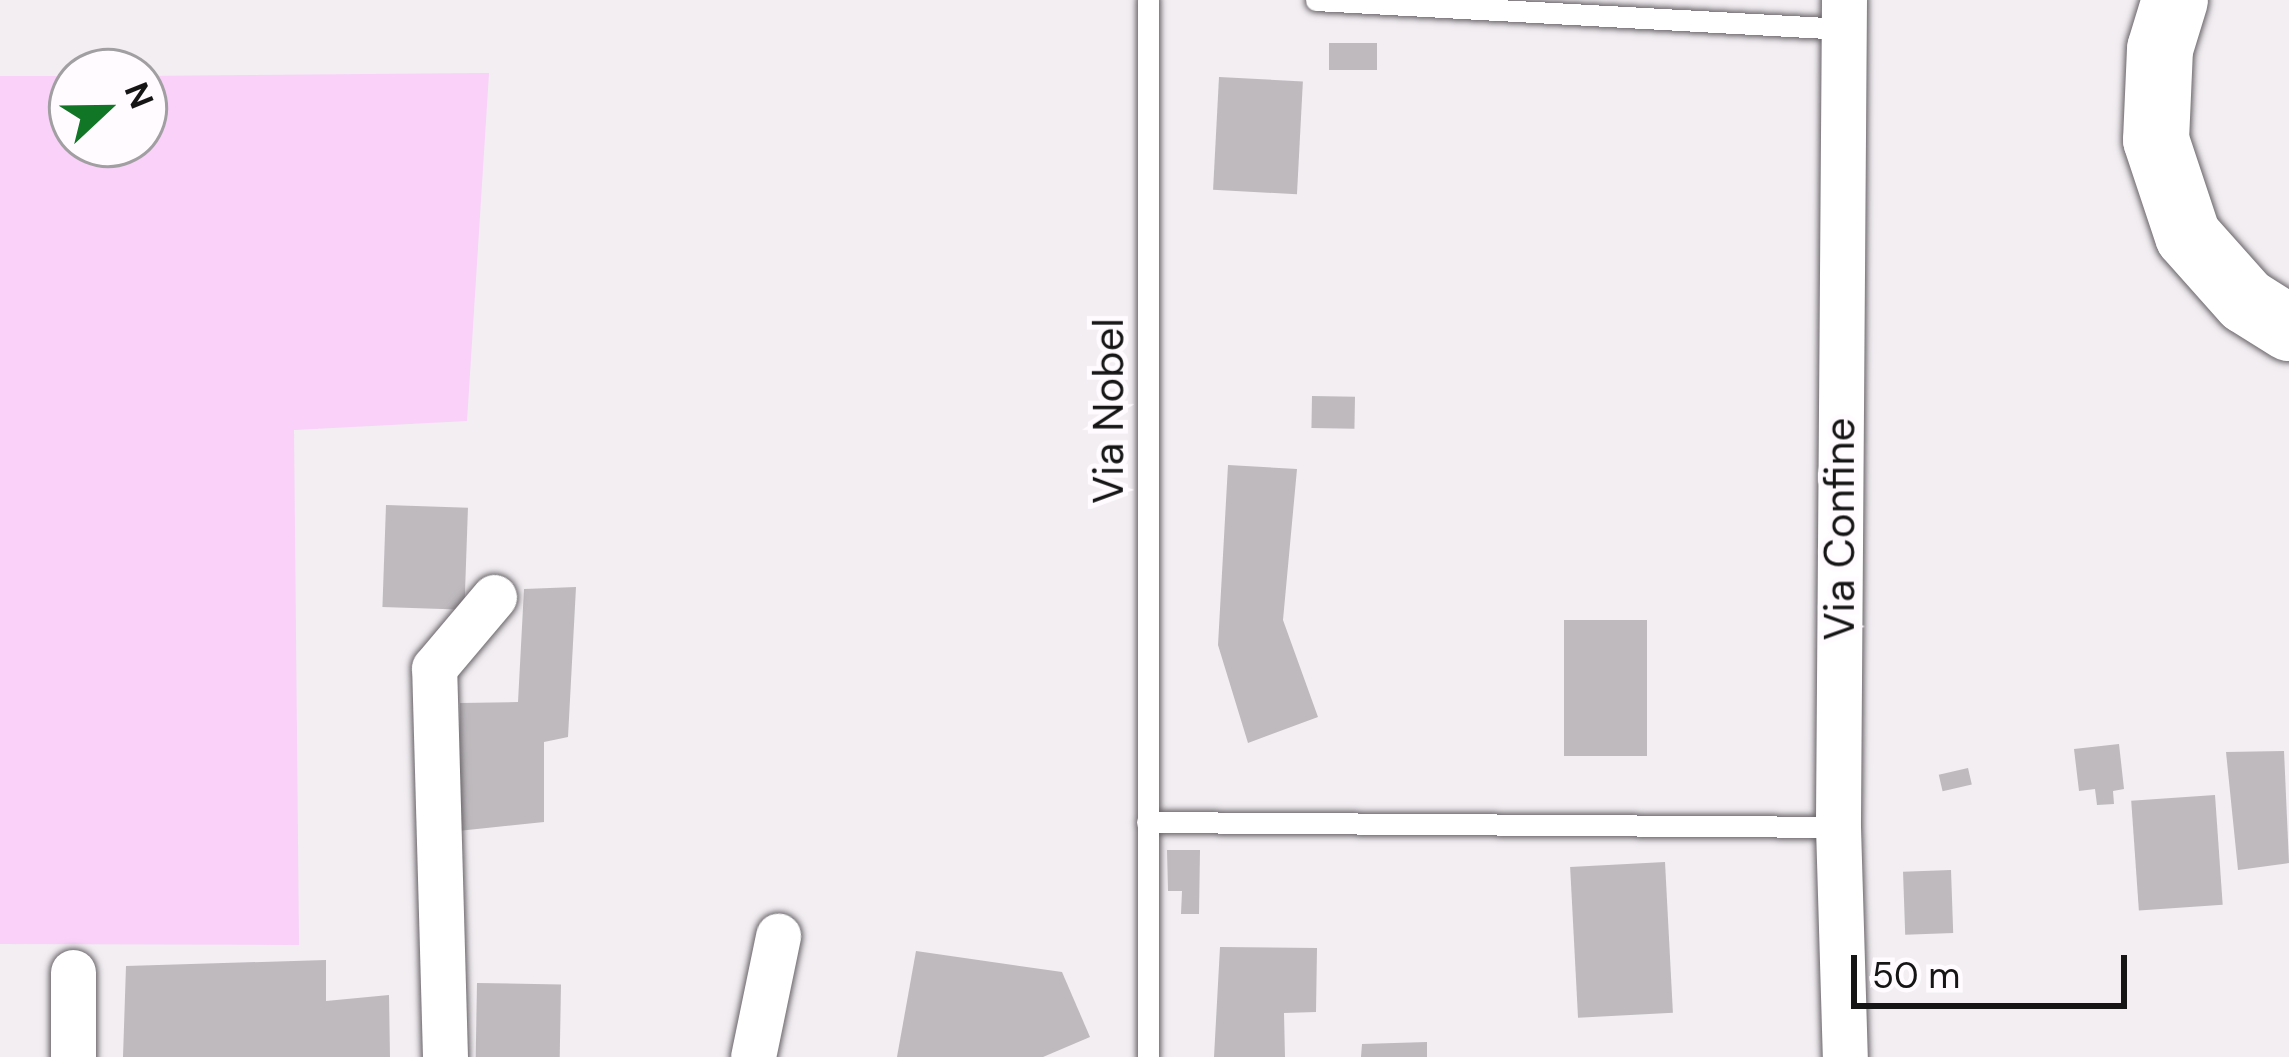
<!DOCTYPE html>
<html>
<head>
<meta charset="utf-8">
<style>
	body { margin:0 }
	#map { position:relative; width:2289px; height:1057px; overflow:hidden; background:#f2eef2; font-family:"DM Sans",sans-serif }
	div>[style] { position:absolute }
	.green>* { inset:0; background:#f9d1f9 }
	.building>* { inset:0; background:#bebabe; transform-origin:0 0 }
	.roads { filter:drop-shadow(0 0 3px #676367) drop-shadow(0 0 3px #676367) }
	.lane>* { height:21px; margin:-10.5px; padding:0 10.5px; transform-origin:10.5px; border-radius:10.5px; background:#fff }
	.street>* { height:45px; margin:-22.5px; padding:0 22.5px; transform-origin:22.5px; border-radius:22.5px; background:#fff }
	.primary>* { height:66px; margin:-33px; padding:0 33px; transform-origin:33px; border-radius:33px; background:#fff }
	span { translate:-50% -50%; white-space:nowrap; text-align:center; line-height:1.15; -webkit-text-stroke:10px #fffbff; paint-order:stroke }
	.street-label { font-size:42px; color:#161516 }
	.north { position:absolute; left:48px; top:48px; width:120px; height:120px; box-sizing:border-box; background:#fffbff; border:3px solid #a29fa2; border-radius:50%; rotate:68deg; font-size:33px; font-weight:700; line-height:48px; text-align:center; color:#161516 }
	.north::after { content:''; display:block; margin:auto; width:42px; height:54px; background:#127627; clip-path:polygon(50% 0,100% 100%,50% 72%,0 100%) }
	.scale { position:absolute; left:1851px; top:955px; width:276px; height:54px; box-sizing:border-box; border:6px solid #161516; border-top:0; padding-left:15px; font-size:36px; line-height:42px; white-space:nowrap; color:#161516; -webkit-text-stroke:9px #fffbff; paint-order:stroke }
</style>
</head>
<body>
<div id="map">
	<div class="green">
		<i style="clip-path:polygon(489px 73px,467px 421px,294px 430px,299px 945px,0 944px,0 76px,72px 76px,72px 144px,144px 144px,144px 76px)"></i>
	</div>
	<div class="building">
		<i style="left:1329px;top:43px;width:48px;height:27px"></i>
		<i style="left:1219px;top:77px;width:84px;height:113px;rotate:3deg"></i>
		<i style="left:1312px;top:396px;width:43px;height:32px;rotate:1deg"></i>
		<i style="clip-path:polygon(1228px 465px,1297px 469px,1283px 620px,1318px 717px,1248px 743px,1218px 645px)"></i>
		<i style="left:386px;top:505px;width:82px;height:102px;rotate:2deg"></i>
		<i style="clip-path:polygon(576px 587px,568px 737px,544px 742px,544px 822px,458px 831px,460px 703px,518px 702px,524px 589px)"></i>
		<i style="left:1564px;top:620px;width:83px;height:136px"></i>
		<i style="clip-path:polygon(2119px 744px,2124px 789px,2113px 791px,2114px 804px,2097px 805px,2095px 789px,2079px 791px,2074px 749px)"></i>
		<i style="clip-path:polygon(2284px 751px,2289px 863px,2238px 870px,2226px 752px)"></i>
		<i style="left:1968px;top:768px;width:17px;height:30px;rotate:77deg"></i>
		<i style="left:2215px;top:795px;width:110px;height:84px;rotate:86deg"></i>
		<i style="clip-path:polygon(1167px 850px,1200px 850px,1199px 914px,1181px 914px,1182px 891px,1168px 891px)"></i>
		<i style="left:1665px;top:862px;width:151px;height:95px;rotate:87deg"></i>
		<i style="left:1951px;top:870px;width:63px;height:48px;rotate:88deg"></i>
		<i style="clip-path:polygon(1220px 947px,1317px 948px,1316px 1012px,1284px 1013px,1285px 1057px,1214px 1057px)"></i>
		<i style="clip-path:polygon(916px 951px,1062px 972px,1090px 1037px,1043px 1057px,897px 1057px)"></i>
		<i style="clip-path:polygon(326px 960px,326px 1001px,389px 995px,390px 1057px,123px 1057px,126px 966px)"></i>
		<i style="left:477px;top:983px;width:84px;height:74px;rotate:1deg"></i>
		<i style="clip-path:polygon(1427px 1042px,1427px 1057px,1361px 1057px,1362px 1044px)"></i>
	</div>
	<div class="roads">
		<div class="lane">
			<i style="left:1148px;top:0;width:1057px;rotate:90deg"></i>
			<i style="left:1316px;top:0;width:529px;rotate:3.14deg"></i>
			<i style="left:1147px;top:822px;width:691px;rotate:0.41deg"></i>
		</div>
		<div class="street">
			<i style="left:1844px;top:0;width:827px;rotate:90.42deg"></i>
			<i style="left:1838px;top:827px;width:230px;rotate:88.3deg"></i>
			<i style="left:73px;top:972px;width:85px;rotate:90deg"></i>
			<i style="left:445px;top:1057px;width:389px;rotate:-91.6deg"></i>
			<i style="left:434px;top:668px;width:93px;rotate:-49.8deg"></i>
			<i style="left:753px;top:1057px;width:124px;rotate:-78.3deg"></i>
		</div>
		<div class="primary">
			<i style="left:2175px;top:0;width:51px;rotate:107deg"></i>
			<i style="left:2160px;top:49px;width:91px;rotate:92.5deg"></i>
			<i style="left:2156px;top:140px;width:101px;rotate:71.6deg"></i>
			<i style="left:2188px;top:236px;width:87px;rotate:48.3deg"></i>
			<i style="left:2246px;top:301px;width:51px;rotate:32.1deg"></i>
		</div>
	</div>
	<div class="street-label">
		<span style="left:1109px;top:411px;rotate:-90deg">Via Nobel</span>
		<span style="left:1840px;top:529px;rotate:-90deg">Via Confine</span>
	</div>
	<div class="north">N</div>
	<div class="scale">50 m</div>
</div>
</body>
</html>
